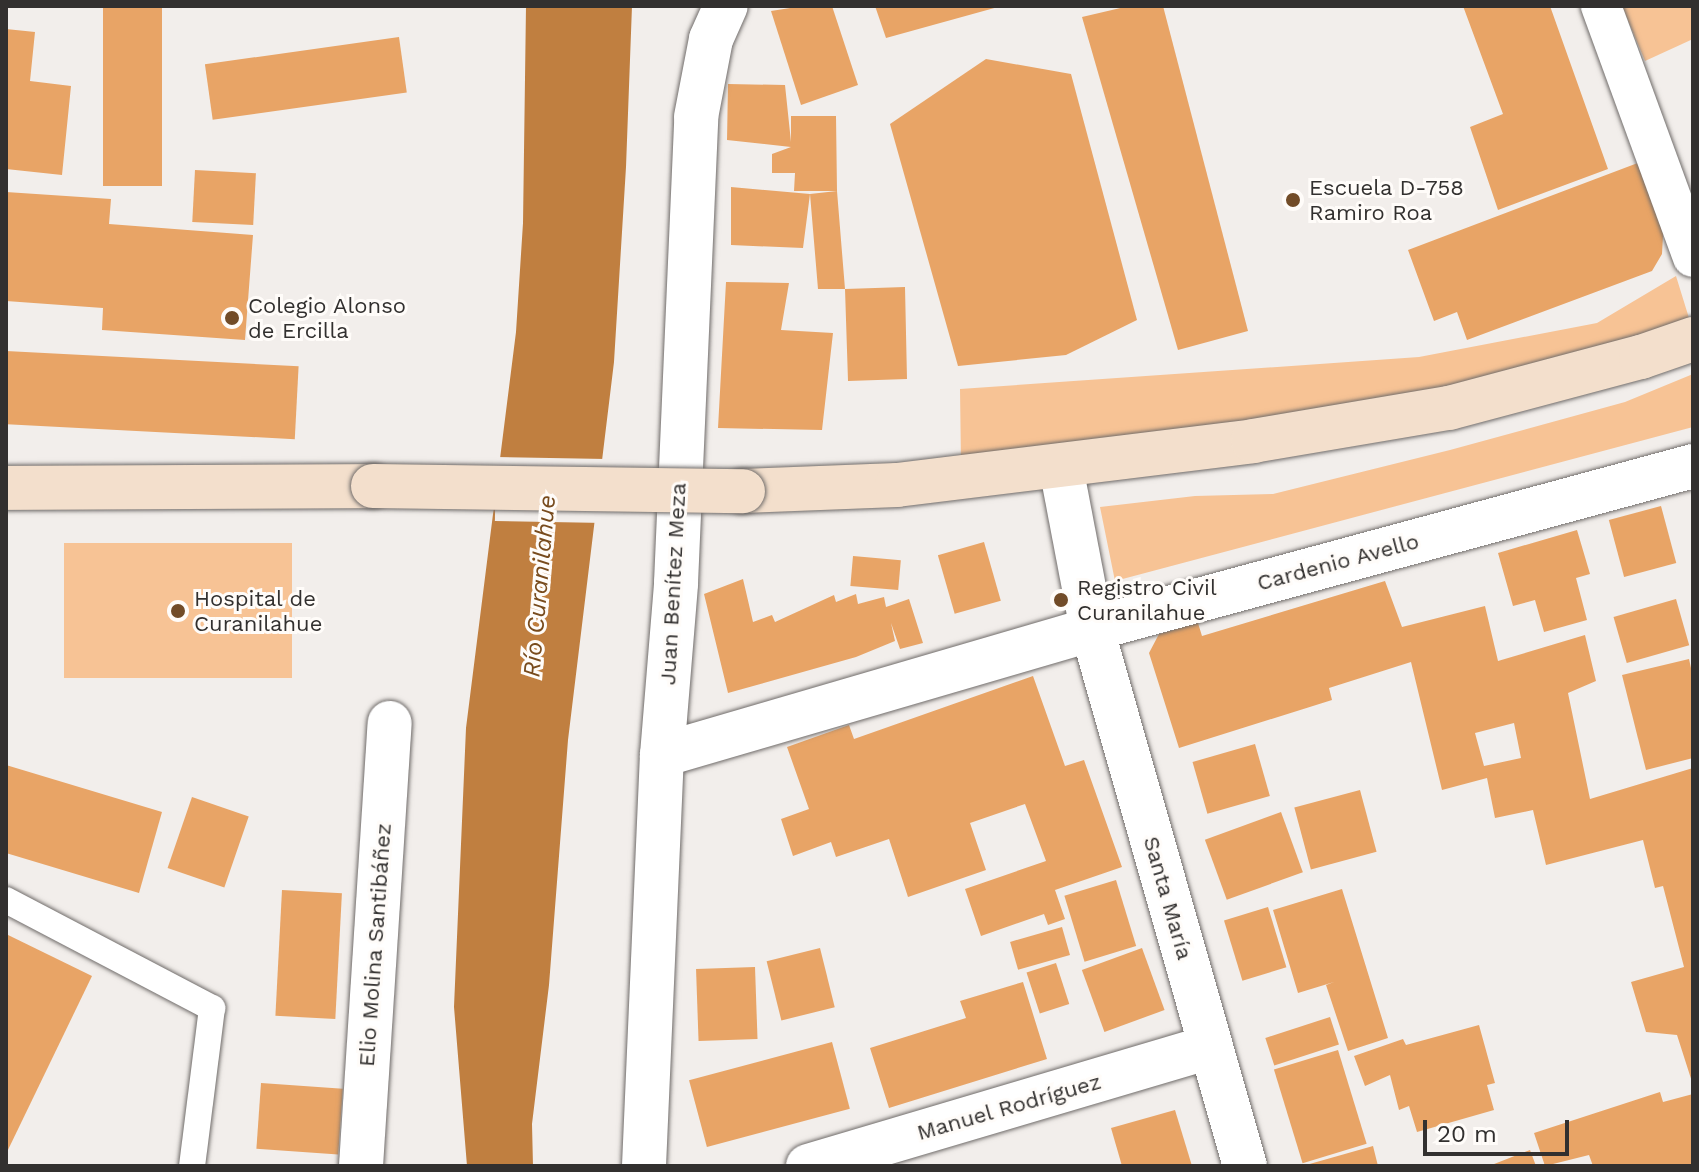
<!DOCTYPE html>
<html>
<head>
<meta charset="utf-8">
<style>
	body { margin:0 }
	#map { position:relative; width:1699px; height:1172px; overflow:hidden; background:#f2eeeb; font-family:"Work Sans",sans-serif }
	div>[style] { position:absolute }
	.green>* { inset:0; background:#f7c395; transform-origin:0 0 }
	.water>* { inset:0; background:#c07f40 }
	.pier>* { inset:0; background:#f2eeeb; transform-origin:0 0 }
	.building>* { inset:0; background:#e8a466; transform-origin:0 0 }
	.roads { filter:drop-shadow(0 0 2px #706c6a) drop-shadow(0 0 2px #706c6a) }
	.service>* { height:26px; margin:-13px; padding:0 13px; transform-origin:13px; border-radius:13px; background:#fff }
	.pedestrian>* { height:40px; margin:-20px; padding:0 20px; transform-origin:20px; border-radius:20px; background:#fff }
	.minor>* { height:44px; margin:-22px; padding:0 22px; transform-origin:22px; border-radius:22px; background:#fff }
	.secondary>* { height:44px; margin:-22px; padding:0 22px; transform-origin:22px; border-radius:22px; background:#f3dfcc }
	.bridges { filter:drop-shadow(0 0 2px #706c6a) drop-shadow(0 0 2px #706c6a) }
	.secondary-bridge>* { height:44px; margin:-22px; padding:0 22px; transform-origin:22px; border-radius:22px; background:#f3dfcc }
	.dots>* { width:22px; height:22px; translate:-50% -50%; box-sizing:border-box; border:4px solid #fffcf9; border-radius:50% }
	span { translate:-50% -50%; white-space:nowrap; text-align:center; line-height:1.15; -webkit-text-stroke:6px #fffcf9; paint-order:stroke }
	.poi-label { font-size:22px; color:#32302f }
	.left { translate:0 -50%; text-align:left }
	.street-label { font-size:22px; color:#32302f }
	.water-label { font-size:24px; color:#784b1d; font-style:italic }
	.frame { position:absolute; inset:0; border:8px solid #32302f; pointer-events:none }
	.scale { position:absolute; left:1423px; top:1120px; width:146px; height:36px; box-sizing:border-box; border:4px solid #32302f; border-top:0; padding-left:10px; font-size:24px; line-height:28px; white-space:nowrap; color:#32302f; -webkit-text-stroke:6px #fffcf9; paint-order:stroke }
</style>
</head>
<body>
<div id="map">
	<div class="green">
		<i style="clip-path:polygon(1622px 6px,1693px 6px,1693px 39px,1645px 61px)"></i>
		<i style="clip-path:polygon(1676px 276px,1693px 331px,1608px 388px,961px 464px,960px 389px,1419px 357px,1597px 323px)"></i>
		<i style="clip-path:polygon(1693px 374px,1693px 427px,1115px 581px,1100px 507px,1195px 496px,1273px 494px,1450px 450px,1625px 402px)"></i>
		<i style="left:64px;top:543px;width:228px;height:135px"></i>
	</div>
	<div class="water">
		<i style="clip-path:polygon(526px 6px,632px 6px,626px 167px,614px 362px,568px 740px,549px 985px,532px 1124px,533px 1166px,467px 1166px,454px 1007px,466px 728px,516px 332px,523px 223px)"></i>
	</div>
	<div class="pier">
		<i style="left:496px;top:457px;width:110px;height:64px;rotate:1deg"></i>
	</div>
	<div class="building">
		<i style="left:103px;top:6px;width:59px;height:180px"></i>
		<i style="clip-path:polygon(803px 6px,832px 6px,858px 85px,801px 105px,771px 11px)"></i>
		<i style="clip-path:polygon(875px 6px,998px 6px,998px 7px,886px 38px)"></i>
		<i style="clip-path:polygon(1129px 6px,1163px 6px,1248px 331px,1178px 350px,1082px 17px)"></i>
		<i style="clip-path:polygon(1463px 6px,1550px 6px,1608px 169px,1498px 210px,1470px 127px,1503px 114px)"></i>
		<i style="clip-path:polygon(6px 29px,35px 32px,30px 81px,71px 86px,62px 175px,6px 169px)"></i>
		<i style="left:399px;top:37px;width:56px;height:196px;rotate:82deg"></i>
		<i style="clip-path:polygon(986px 59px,1071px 74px,1137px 320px,1066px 355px,958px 366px,890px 124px)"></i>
		<i style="clip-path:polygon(728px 84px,785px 85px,791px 142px,791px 116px,836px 116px,837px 191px,794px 191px,795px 173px,772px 173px,772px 154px,791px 147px,727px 140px)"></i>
		<i style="clip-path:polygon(1643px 161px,1664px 218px,1662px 254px,1652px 271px,1467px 340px,1457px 312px,1434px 321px,1408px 250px)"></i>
		<i style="left:195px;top:170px;width:61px;height:52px;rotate:3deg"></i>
		<i style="clip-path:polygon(731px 187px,810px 194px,837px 191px,845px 289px,905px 287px,907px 379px,848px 381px,845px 289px,818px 289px,810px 194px,803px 248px,731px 245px)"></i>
		<i style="clip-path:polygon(6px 192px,111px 199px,109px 224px,253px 235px,245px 340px,102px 330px,103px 308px,6px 301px)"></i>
		<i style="clip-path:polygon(726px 282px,789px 283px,781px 330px,833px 333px,822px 430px,718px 428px)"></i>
		<i style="left:6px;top:351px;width:293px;height:73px;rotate:3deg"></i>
		<i style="left:1661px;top:506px;width:59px;height:54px;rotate:75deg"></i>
		<i style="clip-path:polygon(1577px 530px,1590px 574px,1576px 578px,1587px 620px,1544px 632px,1535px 600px,1513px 606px,1498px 553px)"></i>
		<i style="left:984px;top:542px;width:61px;height:48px;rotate:74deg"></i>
		<i style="left:853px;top:556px;width:48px;height:30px;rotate:5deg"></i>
		<i style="clip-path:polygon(743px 579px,753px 622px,772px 615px,775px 622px,834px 595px,836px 602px,856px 594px,858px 604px,884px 597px,886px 607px,909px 599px,923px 643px,900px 649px,891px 623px,895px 641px,856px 657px,728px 693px,704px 594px)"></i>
		<i style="clip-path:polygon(evenodd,1385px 581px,1402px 627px,1485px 606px,1498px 661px,1585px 635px,1596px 681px,1568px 693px,1590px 799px,1693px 768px,1693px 1085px,1677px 1035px,1646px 1032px,1631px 982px,1684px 967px,1663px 886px,1655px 888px,1643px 840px,1546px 865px,1533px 810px,1495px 818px,1487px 778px,1442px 790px,1411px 662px,1329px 688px,1332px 700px,1179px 748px,1149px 653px,1159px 634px,1198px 623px,1202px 636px,1385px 581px,1514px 723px,1521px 758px,1484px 766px,1475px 733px,1514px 723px)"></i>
		<i style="left:1676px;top:599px;width:48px;height:65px;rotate:74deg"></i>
		<i style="clip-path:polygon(1689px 659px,1693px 677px,1693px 758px,1646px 770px,1622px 675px)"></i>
		<i style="clip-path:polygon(1033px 676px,1065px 766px,1084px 760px,1122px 867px,1055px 890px,1065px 919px,1048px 925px,1044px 914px,981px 936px,965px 889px,1046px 861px,1025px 804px,970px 823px,986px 870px,908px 897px,889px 839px,836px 857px,831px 842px,793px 856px,781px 819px,809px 809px,787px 747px,849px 725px,854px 739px)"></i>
		<i style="left:1255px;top:744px;width:54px;height:65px;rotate:74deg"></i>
		<i style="clip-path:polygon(6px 765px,162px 812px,139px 893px,6px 853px)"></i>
		<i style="left:1360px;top:790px;width:64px;height:68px;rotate:75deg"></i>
		<i style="left:192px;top:797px;width:60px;height:75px;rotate:19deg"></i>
		<i style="left:1281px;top:812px;width:64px;height:81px;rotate:70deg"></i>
		<i style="left:1116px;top:880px;width:69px;height:54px;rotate:73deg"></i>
		<i style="clip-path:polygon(1342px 889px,1388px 1038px,1348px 1051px,1326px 985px,1334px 982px,1298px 993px,1273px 910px)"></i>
		<i style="left:282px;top:890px;width:60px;height:126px;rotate:3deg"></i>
		<i style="left:1268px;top:907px;width:63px;height:46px;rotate:73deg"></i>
		<i style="left:1062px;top:927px;width:29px;height:54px;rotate:74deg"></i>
		<i style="clip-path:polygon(6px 934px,92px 976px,6px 1154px)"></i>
		<i style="left:820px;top:948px;width:61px;height:55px;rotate:76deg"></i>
		<i style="left:1142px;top:948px;width:66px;height:64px;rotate:70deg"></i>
		<i style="left:1056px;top:963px;width:43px;height:31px;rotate:72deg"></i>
		<i style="left:755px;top:967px;width:72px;height:59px;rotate:88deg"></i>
		<i style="clip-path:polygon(1023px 982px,1047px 1059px,889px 1108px,870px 1048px,966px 1018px,960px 1001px)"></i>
		<i style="left:1330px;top:1017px;width:29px;height:68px;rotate:72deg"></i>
		<i style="clip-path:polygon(1479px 1025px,1495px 1083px,1487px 1085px,1494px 1110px,1417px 1132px,1409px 1106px,1399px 1110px,1390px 1075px,1365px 1086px,1354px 1056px,1403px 1039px,1406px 1045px)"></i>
		<i style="left:832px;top:1042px;width:69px;height:148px;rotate:75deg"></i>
		<i style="left:1338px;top:1050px;width:98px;height:67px;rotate:73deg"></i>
		<i style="left:261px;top:1083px;width:82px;height:66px;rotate:4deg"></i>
		<i style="clip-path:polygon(1660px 1092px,1663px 1102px,1693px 1094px,1693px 1166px,1593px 1166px,1589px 1155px,1545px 1166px,1534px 1133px)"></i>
		<i style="clip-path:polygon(1175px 1110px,1192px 1166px,1122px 1166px,1111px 1128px)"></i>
		<i style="clip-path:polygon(1373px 1146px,1378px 1166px,1306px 1166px,1306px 1165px)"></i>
		<i style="clip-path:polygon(1530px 1150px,1536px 1166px,1489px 1166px)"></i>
	</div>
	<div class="roads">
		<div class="service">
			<i style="left:6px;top:900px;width:233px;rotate:27.7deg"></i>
			<i style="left:212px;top:1008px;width:159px;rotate:97.2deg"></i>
		</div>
		<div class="pedestrian">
			<i style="left:1601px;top:6px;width:267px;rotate:69.9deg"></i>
		</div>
		<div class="minor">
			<i style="left:1061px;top:467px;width:165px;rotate:79.2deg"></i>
			<i style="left:1092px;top:629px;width:558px;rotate:74.1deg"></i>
			<i style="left:662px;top:755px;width:448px;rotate:-16.3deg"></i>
			<i style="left:1092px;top:629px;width:623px;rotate:-15.17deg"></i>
			<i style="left:361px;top:1166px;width:444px;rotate:-86.3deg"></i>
			<i style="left:644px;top:1166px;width:411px;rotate:-87.5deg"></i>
			<i style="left:662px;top:755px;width:173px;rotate:-85.3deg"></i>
			<i style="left:676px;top:583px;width:466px;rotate:-87.5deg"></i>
			<i style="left:696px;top:117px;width:79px;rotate:-79.1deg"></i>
			<i style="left:711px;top:39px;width:36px;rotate:-66deg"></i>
			<i style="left:808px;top:1166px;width:420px;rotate:-16.5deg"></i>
		</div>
		<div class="secondary">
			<i style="left:6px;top:488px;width:367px;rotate:-0.3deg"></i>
			<i style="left:743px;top:491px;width:154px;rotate:-2.2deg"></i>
			<i style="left:897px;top:485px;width:359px;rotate:-7deg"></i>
			<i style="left:1253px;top:441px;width:199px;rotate:-9.6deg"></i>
			<i style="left:1449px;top:408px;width:199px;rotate:-14.9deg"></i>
			<i style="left:1641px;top:357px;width:55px;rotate:-19.1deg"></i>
		</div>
	</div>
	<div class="bridges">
		<div class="secondary-bridge">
			<i style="left:373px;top:486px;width:370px;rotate:0.8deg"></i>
		</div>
	</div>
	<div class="dots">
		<i style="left:1293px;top:200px;background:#724c28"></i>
		<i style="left:232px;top:318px;background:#724c28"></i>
		<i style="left:1061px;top:600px;background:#724c28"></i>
		<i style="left:178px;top:611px;background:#724c28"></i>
	</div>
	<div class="poi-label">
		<span class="left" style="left:1309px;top:200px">Escuela D-758<br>Ramiro Roa</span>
		<span class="left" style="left:248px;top:318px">Colegio Alonso<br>de Ercilla</span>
		<span class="left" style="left:1077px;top:600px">Registro Civil<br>Curanilahue</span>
		<span class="left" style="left:194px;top:611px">Hospital de<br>Curanilahue</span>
	</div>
	<div class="street-label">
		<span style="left:1338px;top:562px;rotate:-15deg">Cardenio Avello</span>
		<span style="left:673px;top:584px;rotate:-87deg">Juan Benítez Meza</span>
		<span style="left:1168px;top:898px;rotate:74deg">Santa María</span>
		<span style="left:375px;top:945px;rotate:-86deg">Elio Molina Santibáñez</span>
		<span style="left:1009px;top:1107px;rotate:-16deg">Manuel Rodríguez</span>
	</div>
	<div class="water-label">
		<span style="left:540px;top:586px;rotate:-85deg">Río Curanilahue</span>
	</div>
	<div class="frame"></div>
	<div class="scale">20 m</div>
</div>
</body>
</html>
